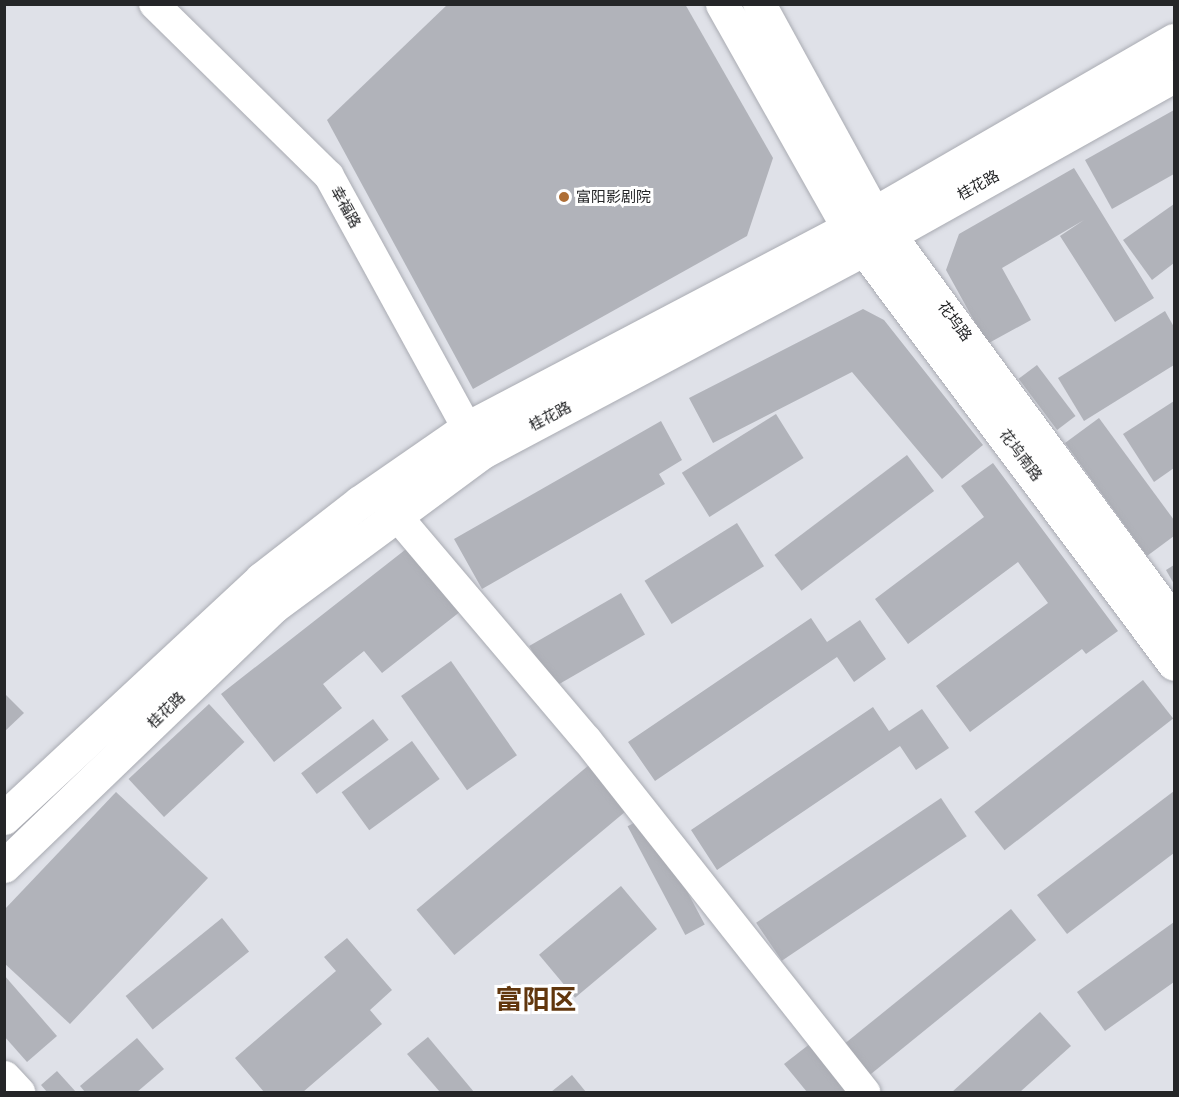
<!DOCTYPE html>
<html>
<head>
<meta charset="utf-8">
<style>
	body { margin:0 }
	#map { position:relative; width:1179px; height:1097px; overflow:hidden; background:#dfe1e8; font-family:"Archivo Narrow","Noto Sans SC",sans-serif }
	div>[style] { position:absolute }
	.building>* { inset:0; background:#b1b3ba; transform-origin:0 0 }
	.roads { filter:drop-shadow(0 0 2px #a9abb2) drop-shadow(0 0 2px #a9abb2) }
	.minor>* { height:30px; margin:-15px; padding:0 15px; transform-origin:15px; border-radius:15px; background:#fff }
	.tertiary>* { height:33px; margin:-16.5px; padding:0 16.5px; transform-origin:16.5px; border-radius:16.5px; background:#fff }
	.secondary>* { height:33px; margin:-16.5px; padding:0 16.5px; transform-origin:16.5px; border-radius:16.5px; background:#fff }
	.dots>* { width:16px; height:16px; translate:-50% -50%; box-sizing:border-box; border:3px solid #fff; border-radius:50% }
	span { translate:-50% -50%; white-space:nowrap; text-align:center; line-height:1.15; -webkit-text-stroke:6px #fff; paint-order:stroke }
	.street-label { font-size:15px; color:#252628 }
	.poi-label { font-size:15px; color:#252628 }
	.left { translate:0 -50%; text-align:left }
	.town-label { font-size:27px; color:#61360d; font-weight:700 }
	.frame { position:absolute; inset:0; border:6px solid #252628; pointer-events:none }
</style>
</head>
<body>
<div id="map">
	<div class="building">
		<i style="clip-path:polygon(448px 4px,685px 4px,773px 158px,747px 236px,473px 389px,327px 120px)"></i>
		<i style="clip-path:polygon(1174px 110px,1174px 174px,1112px 209px,1085px 160px)"></i>
		<i style="clip-path:polygon(1074px 168px,1154px 298px,1115px 322px,1060px 236px,1084px 220px,1002px 268px,1031px 320px,987px 344px,946px 270px,959px 234px)"></i>
		<i style="clip-path:polygon(1174px 204px,1174px 263px,1152px 280px,1123px 240px)"></i>
		<i style="clip-path:polygon(863px 309px,884px 320px,983px 445px,942px 479px,852px 372px,713px 443px,689px 398px)"></i>
		<i style="clip-path:polygon(1165px 311px,1174px 327px,1174px 365px,1084px 421px,1058px 378px)"></i>
		<i style="left:1037px;top:365px;width:64px;height:23px;rotate:53deg"></i>
		<i style="clip-path:polygon(1174px 401px,1174px 468px,1154px 482px,1123px 434px)"></i>
		<i style="left:776px;top:414px;width:52px;height:111px;rotate:58deg"></i>
		<i style="clip-path:polygon(1099px 418px,1174px 520px,1174px 536px,1147px 556px,1065px 443px)"></i>
		<i style="clip-path:polygon(661px 421px,682px 460px,659px 474px,665px 484px,482px 589px,454px 539px)"></i>
		<i style="left:907px;top:455px;width:45px;height:166px;rotate:53deg"></i>
		<i style="clip-path:polygon(993px 463px,1118px 631px,1086px 654px,1082px 649px,970px 732px,936px 686px,1048px 603px,1018px 562px,908px 644px,875px 599px,984px 517px,961px 486px)"></i>
		<i style="left:737px;top:523px;width:51px;height:109px;rotate:58deg"></i>
		<i style="clip-path:polygon(410px 546px,461px 611px,382px 673px,364px 651px,323px 684px,342px 708px,274px 762px,221px 694px)"></i>
		<i style="clip-path:polygon(1174px 565px,1174px 584px,1166px 570px)"></i>
		<i style="left:621px;top:593px;width:48px;height:106px;rotate:60deg"></i>
		<i style="clip-path:polygon(811px 618px,827px 642px,860px 620px,886px 659px,854px 682px,837px 657px,655px 781px,628px 742px)"></i>
		<i style="left:451px;top:661px;width:115px;height:61px;rotate:55deg"></i>
		<i style="left:1143px;top:680px;width:49px;height:214px;rotate:52deg"></i>
		<i style="clip-path:polygon(4px 693px,24px 713px,4px 732px)"></i>
		<i style="left:209px;top:704px;width:52px;height:110px;rotate:47deg"></i>
		<i style="clip-path:polygon(873px 707px,889px 731px,922px 709px,949px 748px,916px 770px,900px 746px,717px 870px,691px 830px)"></i>
		<i style="left:373px;top:719px;width:26px;height:90px;rotate:53deg"></i>
		<i style="left:412px;top:741px;width:47px;height:87px;rotate:54deg"></i>
		<i style="left:595px;top:760px;width:59px;height:233px;rotate:50deg"></i>
		<i style="clip-path:polygon(1174px 791px,1174px 853px,1067px 934px,1037px 895px)"></i>
		<i style="clip-path:polygon(116px 792px,208px 878px,70px 1024px,4px 963px,4px 910px)"></i>
		<i style="left:941px;top:798px;width:46px;height:223px;rotate:56deg"></i>
		<i style="left:647px;top:816px;width:123px;height:22px;rotate:62deg"></i>
		<i style="left:621px;top:886px;width:56px;height:107px;rotate:50deg"></i>
		<i style="left:1011px;top:909px;width:40px;height:215px;rotate:51deg"></i>
		<i style="left:222px;top:918px;width:43px;height:124px;rotate:51deg"></i>
		<i style="clip-path:polygon(1174px 922px,1174px 982px,1105px 1031px,1077px 992px)"></i>
		<i style="clip-path:polygon(347px 938px,392px 990px,370px 1010px,382px 1024px,303px 1092px,264px 1092px,235px 1058px,336px 971px,324px 957px)"></i>
		<i style="clip-path:polygon(4px 975px,57px 1036px,27px 1062px,4px 1036px)"></i>
		<i style="clip-path:polygon(1040px 1012px,1071px 1046px,1020px 1092px,952px 1092px)"></i>
		<i style="clip-path:polygon(428px 1037px,474px 1092px,440px 1092px,407px 1054px)"></i>
		<i style="clip-path:polygon(137px 1038px,164px 1069px,137px 1092px,85px 1092px,80px 1086px)"></i>
		<i style="clip-path:polygon(811px 1043px,850px 1092px,807px 1092px,784px 1064px)"></i>
		<i style="clip-path:polygon(57px 1071px,76px 1092px,47px 1092px,41px 1085px)"></i>
		<i style="clip-path:polygon(572px 1075px,586px 1092px,551px 1092px)"></i>
	</div>
	<div class="roads">
		<div class="minor">
			<i style="left:154px;top:4px;width:245px;rotate:44.5deg"></i>
			<i style="left:329px;top:176px;width:310px;rotate:61.3deg"></i>
			<i style="left:396px;top:515px;width:295px;rotate:49.7deg"></i>
			<i style="left:587px;top:740px;width:449px;rotate:51.7deg"></i>
		</div>
		<div class="tertiary">
			<i style="left:4px;top:1077px;width:21px;rotate:47deg"></i>
		</div>
		<div class="secondary">
			<i style="left:722px;top:4px;width:257px;rotate:60.6deg"></i>
			<i style="left:848px;top:228px;width:544px;rotate:53.21deg"></i>
			<i style="left:759px;top:4px;width:239px;rotate:61.3deg"></i>
			<i style="left:874px;top:214px;width:506px;rotate:53.67deg"></i>
			<i style="left:4px;top:818px;width:351px;rotate:-42.9deg"></i>
			<i style="left:261px;top:579px;width:125px;rotate:-37.9deg"></i>
			<i style="left:360px;top:502px;width:130px;rotate:-34.7deg"></i>
			<i style="left:467px;top:428px;width:430px;rotate:-27.7deg"></i>
			<i style="left:848px;top:228px;width:376px;rotate:-30deg"></i>
			<i style="left:4px;top:866px;width:373px;rotate:-43.9deg"></i>
			<i style="left:273px;top:607px;width:259px;rotate:-36.5deg"></i>
			<i style="left:481px;top:453px;width:434px;rotate:-28deg"></i>
			<i style="left:864px;top:249px;width:355px;rotate:-29.2deg"></i>
		</div>
	</div>
	<div class="dots">
		<i style="left:564px;top:197px;background:#ae6e36"></i>
	</div>
	<div class="street-label">
		<span style="left:978px;top:185px;rotate:-29deg">桂花路</span>
		<span style="left:346px;top:207px;rotate:61deg">幸福路</span>
		<span style="left:955px;top:321px;rotate:53deg">花坞路</span>
		<span style="left:550px;top:416px;rotate:-28deg">桂花路</span>
		<span style="left:1021px;top:455px;rotate:53deg">花坞南路</span>
		<span style="left:166px;top:710px;rotate:-44deg">桂花路</span>
	</div>
	<div class="poi-label">
		<span class="left" style="left:576px;top:197px">富阳影剧院</span>
	</div>
	<div class="town-label">
		<span style="left:536px;top:1000px">富阳区</span>
	</div>
	<div class="frame"></div>
</div>
</body>
</html>
